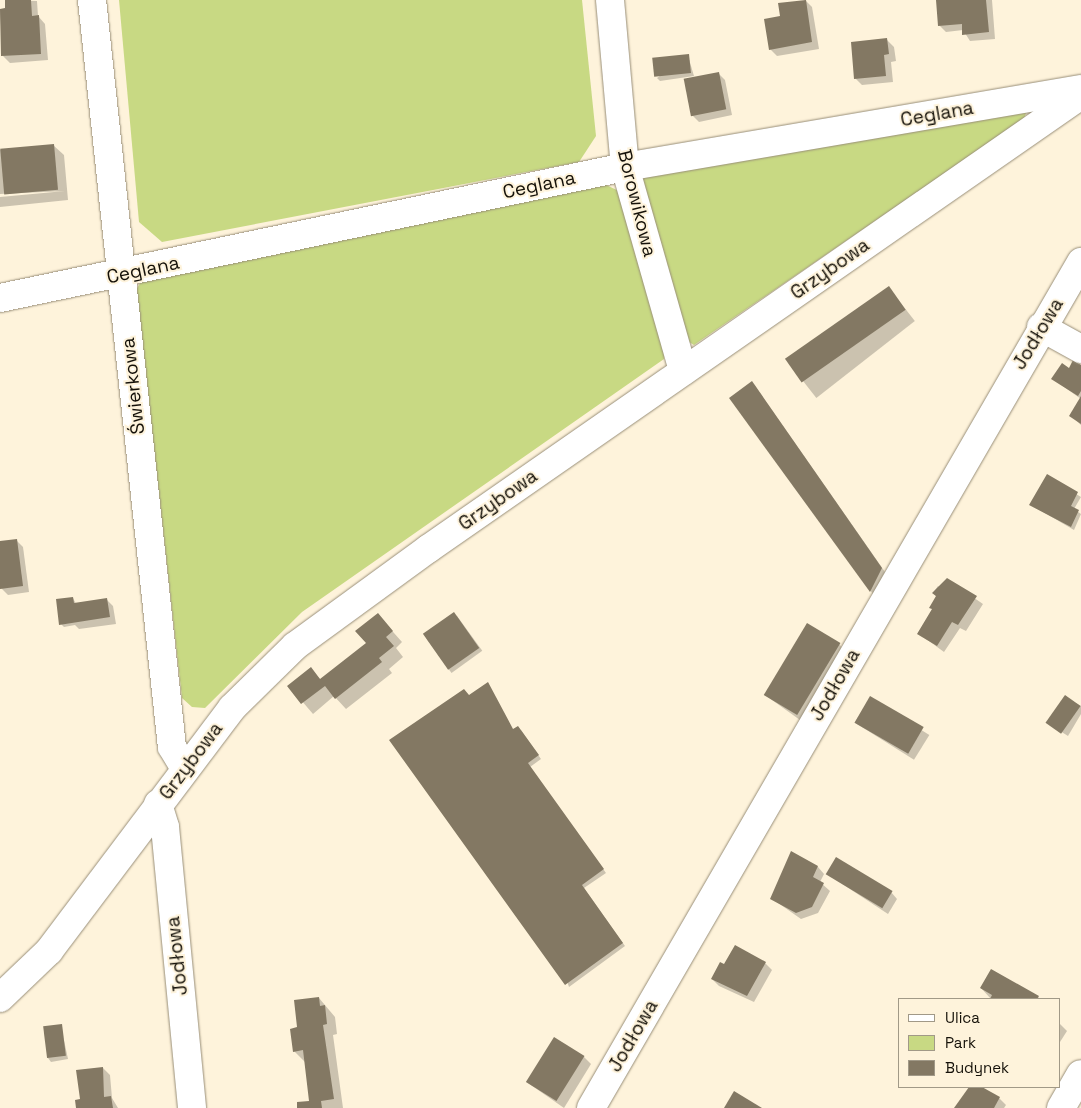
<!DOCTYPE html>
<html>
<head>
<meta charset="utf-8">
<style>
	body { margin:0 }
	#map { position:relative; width:1081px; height:1108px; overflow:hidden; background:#fef3db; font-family:"Space Grotesk",sans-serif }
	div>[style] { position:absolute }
	.green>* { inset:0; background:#c8d983 }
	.shadow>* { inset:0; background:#0003; transform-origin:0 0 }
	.building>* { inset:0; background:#837863; transform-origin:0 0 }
	.roads { filter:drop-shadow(0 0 1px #988e78) drop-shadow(0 0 1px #988e78) }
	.minor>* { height:28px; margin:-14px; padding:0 14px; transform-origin:14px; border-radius:14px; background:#fff }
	span { translate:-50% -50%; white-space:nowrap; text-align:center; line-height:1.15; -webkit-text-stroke:4px #fef3db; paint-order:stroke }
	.street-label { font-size:19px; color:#151109 }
	.legend { position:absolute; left:898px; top:998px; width:162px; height:90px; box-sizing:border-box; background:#fef3db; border:1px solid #a19987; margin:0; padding:6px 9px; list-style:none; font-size:15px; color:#151109 }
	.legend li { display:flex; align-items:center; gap:10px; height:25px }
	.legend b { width:25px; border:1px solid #a19987 }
</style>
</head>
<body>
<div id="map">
	<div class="green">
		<i style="clip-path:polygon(119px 0,582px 0,596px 136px,579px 162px,162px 242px,139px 222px)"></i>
		<i style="clip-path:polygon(1023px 110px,1026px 113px,1024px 119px,694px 345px,681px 337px,638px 181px,643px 173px)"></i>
		<i style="clip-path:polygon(602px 183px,623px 193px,666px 348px,664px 359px,302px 612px,205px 708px,192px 707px,182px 698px,136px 290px,143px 278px)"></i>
	</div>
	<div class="shadow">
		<i style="clip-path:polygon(6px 0,37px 1px,38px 16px,45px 24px,48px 60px,10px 63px,3px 56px,0 10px,7px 9px)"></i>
		<i style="clip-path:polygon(805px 0,812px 7px,819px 49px,777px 56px,770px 49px,782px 17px)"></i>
		<i style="clip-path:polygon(937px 0,992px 0,995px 39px,970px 41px,963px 30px,946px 32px,939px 25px)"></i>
		<i style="clip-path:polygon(887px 40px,894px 47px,896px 61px,891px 62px,893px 82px,862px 85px,855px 78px)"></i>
		<i style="clip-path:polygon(688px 56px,694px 76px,660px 81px,657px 78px)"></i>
		<i style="clip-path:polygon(718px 73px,725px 80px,732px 115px,699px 122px,692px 115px)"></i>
		<i style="clip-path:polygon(53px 145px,64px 155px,68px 200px,0 207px,0 197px,65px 191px,0 194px,0 150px)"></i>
		<i style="left:889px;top:288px;width:42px;height:125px;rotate:52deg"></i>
		<i style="clip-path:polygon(1081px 367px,1081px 425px,1071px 416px,1081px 399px,1053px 379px)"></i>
		<i style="clip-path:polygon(755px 386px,885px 572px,873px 594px,731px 398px)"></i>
		<i style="clip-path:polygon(1047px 476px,1081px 497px,1074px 509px,1081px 514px,1074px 530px,1031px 505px)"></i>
		<i style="clip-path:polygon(16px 540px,23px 547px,29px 592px,8px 595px,1px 588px,0 542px)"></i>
		<i style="clip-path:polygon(948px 580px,983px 604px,966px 631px,960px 628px,944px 652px,918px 633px,933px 610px,937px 597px,933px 593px,938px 586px,942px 589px)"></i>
		<i style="clip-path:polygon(73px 598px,76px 604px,107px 600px,113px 606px,116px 624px,79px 629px,75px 625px,64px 627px,61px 624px)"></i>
		<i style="clip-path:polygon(378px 615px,402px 642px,396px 648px,403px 657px,389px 669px,392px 673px,346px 709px,334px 696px,313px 714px,289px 686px,310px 669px,321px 680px,367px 644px)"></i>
		<i style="left:457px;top:616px;width:43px;height:38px;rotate:54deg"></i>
		<i style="clip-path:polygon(839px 644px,849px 655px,807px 725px,765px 695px)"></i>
		<i style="clip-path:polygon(469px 697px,514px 730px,521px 730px,541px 759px,530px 767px,606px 873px,584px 888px,625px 946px,569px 987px)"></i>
		<i style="clip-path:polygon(1065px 697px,1081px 706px,1081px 714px,1068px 736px,1049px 724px)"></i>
		<i style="left:870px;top:698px;width:70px;height:29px;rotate:32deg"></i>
		<i style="clip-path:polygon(792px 853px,818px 867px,824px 874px,820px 882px,830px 891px,818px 913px,801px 919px,771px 898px)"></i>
		<i style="clip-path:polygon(827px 874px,891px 892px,897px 899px,888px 914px)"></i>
		<i style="clip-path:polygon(765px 963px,772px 970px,754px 1002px,719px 986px,712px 979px,724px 966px)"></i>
		<i style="clip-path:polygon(992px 970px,1038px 997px,1040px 999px,991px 999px,981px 988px)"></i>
		<i style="clip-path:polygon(319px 998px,335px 1017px,337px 1034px,333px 1035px,343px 1108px,299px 1108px,310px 1102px,305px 1062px,294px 1051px,299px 1028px)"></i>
		<i style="clip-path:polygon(1060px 1024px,1067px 1031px,1060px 1042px)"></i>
		<i style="clip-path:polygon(61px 1026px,68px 1059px,51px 1062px,48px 1058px)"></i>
		<i style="clip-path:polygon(584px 1057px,591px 1064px,564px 1108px,528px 1083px)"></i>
		<i style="clip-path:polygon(103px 1068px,110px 1075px,112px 1098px,118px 1108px,77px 1108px)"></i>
		<i style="clip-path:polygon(970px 1087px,980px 1087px,999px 1098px,1006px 1105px,1004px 1108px,957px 1108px)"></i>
	</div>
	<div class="building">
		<i style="clip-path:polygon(5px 0,31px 0,32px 16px,39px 15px,41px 54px,1px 56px,0 9px,5px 8px)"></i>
		<i style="clip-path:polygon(806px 0,812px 42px,769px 50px,764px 19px,780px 16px,778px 3px)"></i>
		<i style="clip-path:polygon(936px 0,986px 0,989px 32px,962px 35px,962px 24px,938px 26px)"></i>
		<i style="clip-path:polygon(887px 38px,889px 54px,884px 55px,886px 76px,854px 79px,851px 42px)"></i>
		<i style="left:689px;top:54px;width:19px;height:37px;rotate:84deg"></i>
		<i style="left:719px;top:72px;width:38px;height:36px;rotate:79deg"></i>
		<i style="left:54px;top:144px;width:46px;height:54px;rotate:85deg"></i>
		<i style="left:889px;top:286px;width:29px;height:127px;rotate:55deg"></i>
		<i style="clip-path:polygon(1073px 360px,1081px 365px,1081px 391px,1078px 396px,1051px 379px,1062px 363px,1069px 368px)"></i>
		<i style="clip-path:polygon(752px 381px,882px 568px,870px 592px,729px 398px)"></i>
		<i style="clip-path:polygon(1081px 396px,1081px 424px,1069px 416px)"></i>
		<i style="clip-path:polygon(1047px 474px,1078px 492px,1071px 506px,1079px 510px,1071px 527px,1029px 505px)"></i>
		<i style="clip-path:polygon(17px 539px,23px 586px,0 589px,0 541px)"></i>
		<i style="clip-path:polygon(947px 578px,977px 596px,958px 625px,952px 622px,937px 646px,917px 634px,932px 609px,929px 608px,936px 596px,932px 593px)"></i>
		<i style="clip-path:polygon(73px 597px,74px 603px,107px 598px,110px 617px,59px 625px,56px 599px)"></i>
		<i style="left:454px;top:612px;width:44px;height:38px;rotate:55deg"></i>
		<i style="clip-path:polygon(378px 613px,393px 631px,386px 637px,394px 646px,379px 658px,382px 662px,335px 699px,325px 686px,301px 704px,287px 686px,311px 667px,320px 679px,366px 643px,355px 631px)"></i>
		<i style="left:807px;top:623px;width:39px;height:84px;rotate:31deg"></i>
		<i style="clip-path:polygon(488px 682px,513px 729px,518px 726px,539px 755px,528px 763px,604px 869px,582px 885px,623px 943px,565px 985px,389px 740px,464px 689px,469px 695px)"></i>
		<i style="left:1065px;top:695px;width:19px;height:34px;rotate:35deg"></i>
		<i style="left:870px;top:696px;width:62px;height:31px;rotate:30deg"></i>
		<i style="clip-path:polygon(791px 851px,818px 866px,813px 877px,824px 883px,812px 907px,796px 913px,770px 899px)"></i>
		<i style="left:836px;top:857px;width:66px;height:20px;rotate:31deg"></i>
		<i style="clip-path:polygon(735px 945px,766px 962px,747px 996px,711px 979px,720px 962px,724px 964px)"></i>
		<i style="clip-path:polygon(991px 969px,1039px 996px,1037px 999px,990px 999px,992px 995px,980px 988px)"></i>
		<i style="clip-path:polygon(319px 997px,320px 1006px,325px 1005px,327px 1024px,323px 1025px,334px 1099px,321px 1101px,322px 1108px,297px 1108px,297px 1102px,309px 1101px,303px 1050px,293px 1052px,290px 1029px,297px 1027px,294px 1000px)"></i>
		<i style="left:62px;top:1024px;width:32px;height:19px;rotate:83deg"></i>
		<i style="left:554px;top:1037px;width:36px;height:53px;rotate:32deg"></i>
		<i style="clip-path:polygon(103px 1067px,104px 1097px,111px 1096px,113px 1108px,76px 1108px,75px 1100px,80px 1099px,76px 1070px)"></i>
		<i style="clip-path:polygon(969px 1087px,982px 1087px,1000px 1097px,994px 1108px,954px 1108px)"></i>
		<i style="clip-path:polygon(734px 1091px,762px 1108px,724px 1108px)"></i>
	</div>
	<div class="roads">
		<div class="minor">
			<i style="left:92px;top:0;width:751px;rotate:83.89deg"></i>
			<i style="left:172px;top:747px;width:26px;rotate:59deg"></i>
			<i style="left:610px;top:0;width:168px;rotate:84.9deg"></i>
			<i style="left:625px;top:167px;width:212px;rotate:74.1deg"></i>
			<i style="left:0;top:298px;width:639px;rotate:-11.84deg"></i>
			<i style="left:625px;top:167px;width:463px;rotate:-9.7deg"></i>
			<i style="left:1041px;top:327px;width:46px;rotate:28.8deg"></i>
			<i style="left:158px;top:804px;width:24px;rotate:73deg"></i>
			<i style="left:165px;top:827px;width:282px;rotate:84.5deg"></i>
			<i style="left:0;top:998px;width:68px;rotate:-43.8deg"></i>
			<i style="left:49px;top:951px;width:304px;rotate:-53deg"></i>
			<i style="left:232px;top:708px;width:88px;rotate:-44.5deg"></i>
			<i style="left:295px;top:646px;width:165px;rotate:-36.1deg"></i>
			<i style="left:428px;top:549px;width:795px;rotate:-34.81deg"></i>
			<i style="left:591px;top:1108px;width:978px;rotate:-59.92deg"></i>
			<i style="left:1061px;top:1108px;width:39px;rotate:-60deg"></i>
		</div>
	</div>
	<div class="street-label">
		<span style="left:937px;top:114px;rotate:-10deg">Ceglana</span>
		<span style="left:539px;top:185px;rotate:-12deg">Ceglana</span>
		<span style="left:637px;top:203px;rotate:76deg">Borowikowa</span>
		<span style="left:830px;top:269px;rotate:-35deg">Grzybowa</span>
		<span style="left:143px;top:270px;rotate:-12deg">Ceglana</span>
		<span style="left:1038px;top:334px;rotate:-59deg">Jodłowa</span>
		<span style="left:133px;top:386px;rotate:-96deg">Świerkowa</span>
		<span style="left:498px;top:500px;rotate:-35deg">Grzybowa</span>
		<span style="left:835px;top:685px;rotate:-60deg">Jodłowa</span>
		<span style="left:191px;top:761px;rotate:-53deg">Grzybowa</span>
		<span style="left:177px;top:956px;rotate:-96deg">Jodłowa</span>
		<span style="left:633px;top:1036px;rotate:-60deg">Jodłowa</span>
	</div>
	<ul class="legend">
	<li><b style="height:6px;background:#fff"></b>Ulica</li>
	<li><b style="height:14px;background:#c8d983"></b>Park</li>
	<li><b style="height:14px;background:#837863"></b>Budynek</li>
	</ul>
</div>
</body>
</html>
